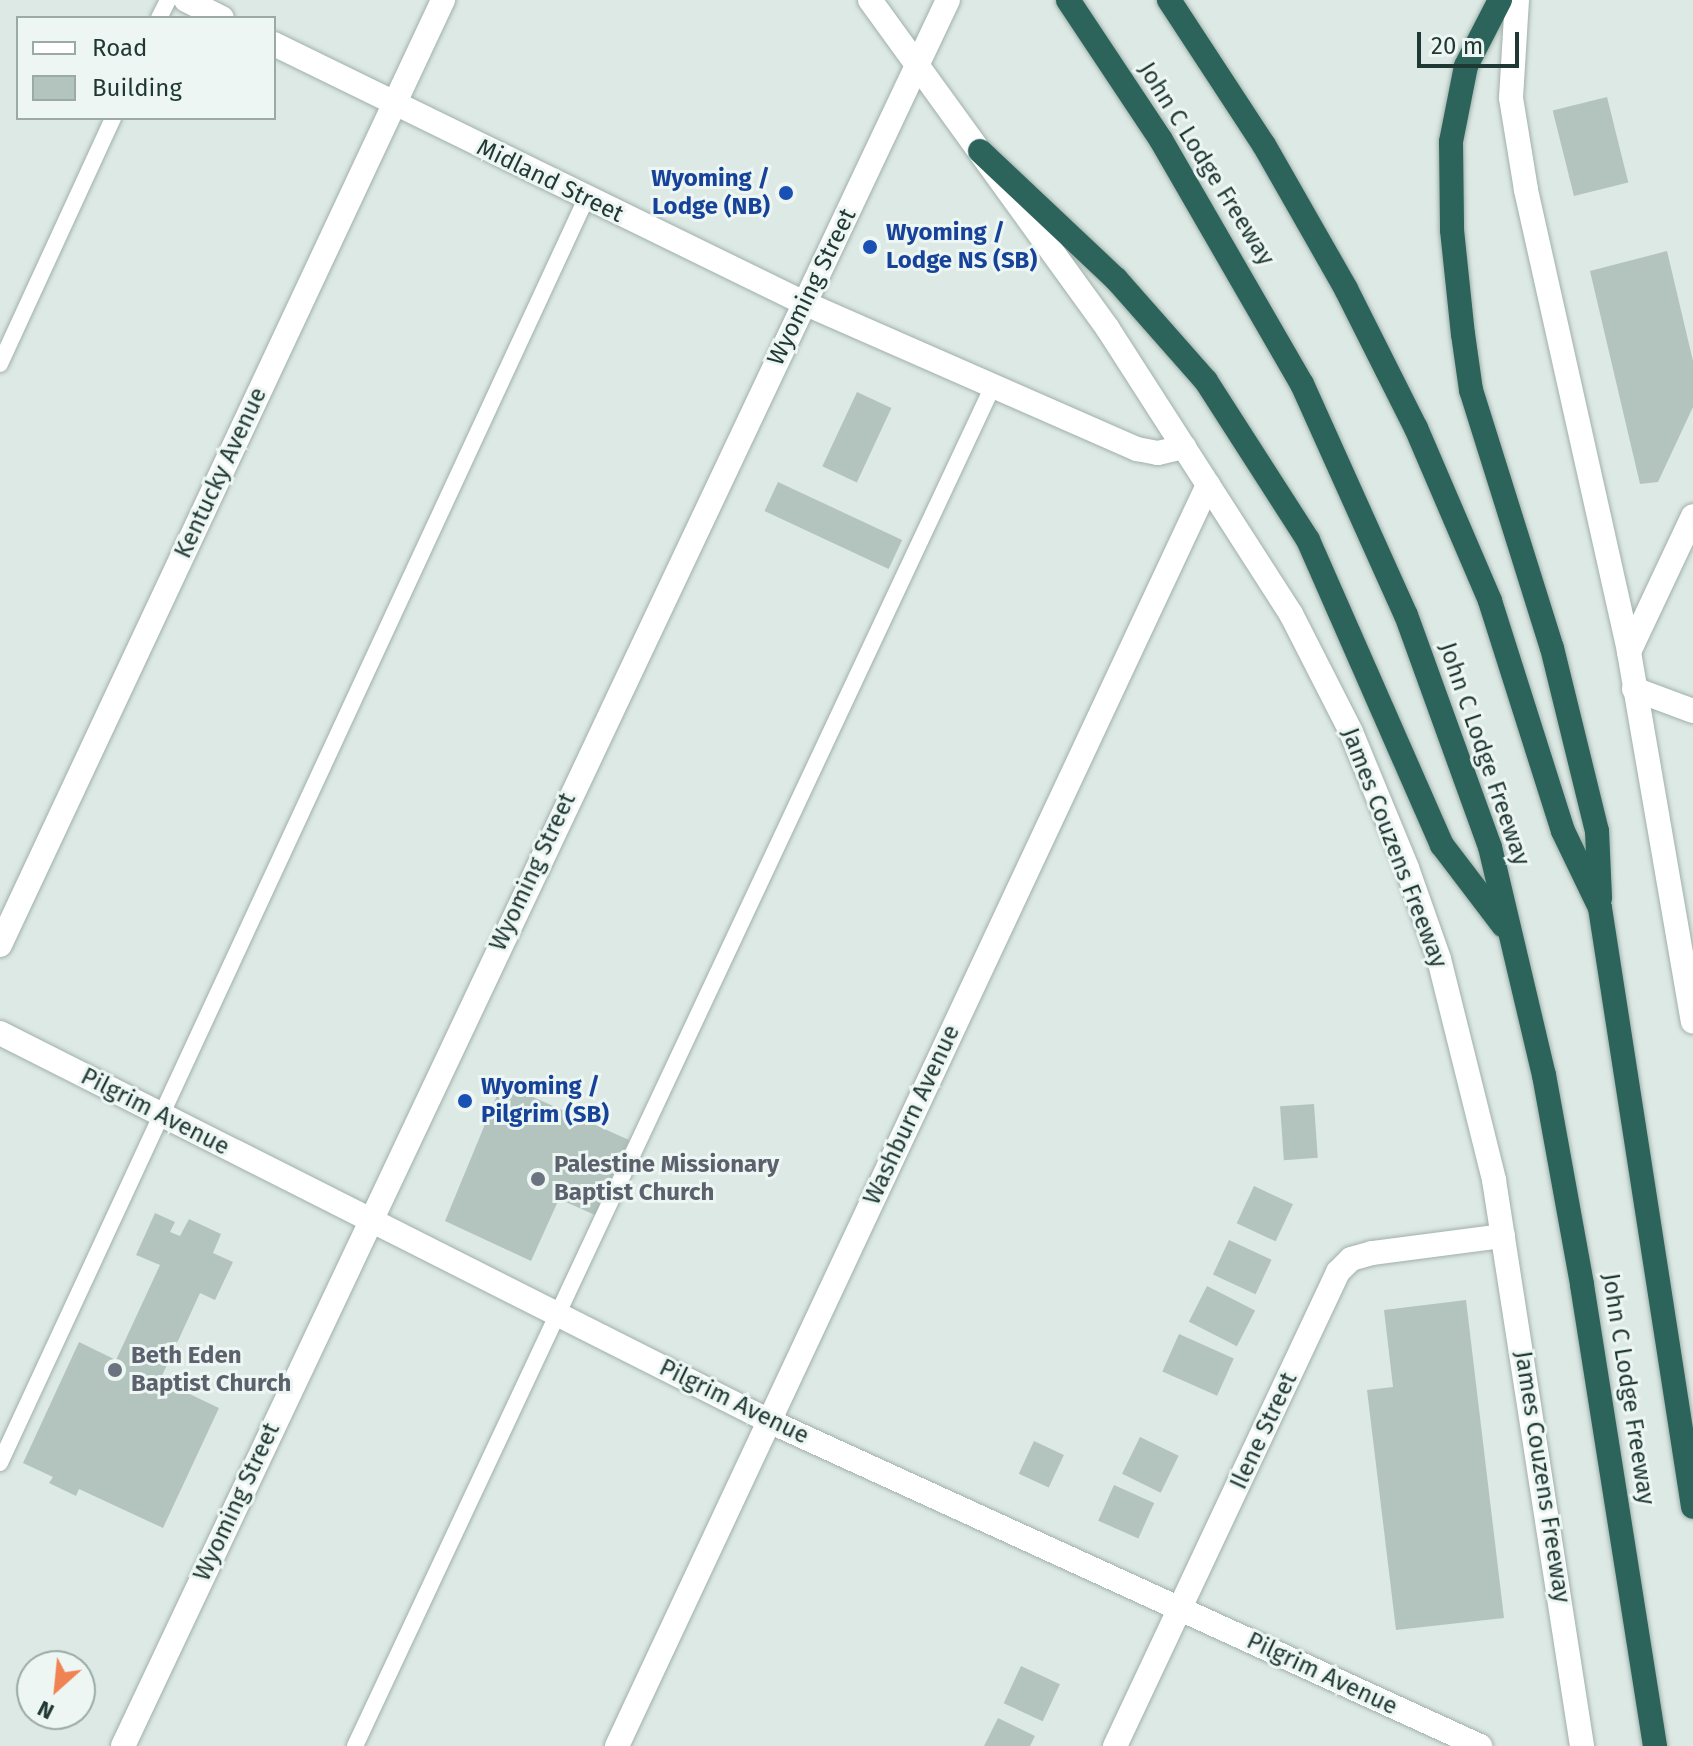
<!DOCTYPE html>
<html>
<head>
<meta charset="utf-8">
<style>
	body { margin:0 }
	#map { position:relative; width:1693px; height:1746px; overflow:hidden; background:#dde9e4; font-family:"Fira Sans",sans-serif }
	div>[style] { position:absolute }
	.building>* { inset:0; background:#b3c4be; transform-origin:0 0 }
	.roads { filter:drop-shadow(0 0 2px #a0b0ab) drop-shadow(0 0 2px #a0b0ab) }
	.service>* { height:16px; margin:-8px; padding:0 8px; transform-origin:8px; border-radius:8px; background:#fff }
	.minor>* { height:24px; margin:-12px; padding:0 12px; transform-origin:12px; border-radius:12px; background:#fff }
	.tertiary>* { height:24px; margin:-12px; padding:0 12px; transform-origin:12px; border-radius:12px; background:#fff }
	.secondary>* { height:24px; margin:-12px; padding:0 12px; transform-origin:12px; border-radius:12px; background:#fff }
	.motorway>* { height:24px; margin:-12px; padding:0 12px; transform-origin:12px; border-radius:12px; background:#2c645b }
	.dots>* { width:22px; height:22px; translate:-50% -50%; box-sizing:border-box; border:4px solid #edf6f2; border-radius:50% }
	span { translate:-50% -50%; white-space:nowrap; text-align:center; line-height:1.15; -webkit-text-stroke:6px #edf6f2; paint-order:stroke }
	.street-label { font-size:24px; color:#1f3833 }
	.transit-label { font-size:24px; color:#164399; font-weight:700 }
	.right { translate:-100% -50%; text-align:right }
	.left { translate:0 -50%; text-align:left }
	.worship-label { font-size:24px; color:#5b616d; font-weight:700 }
	.legend { position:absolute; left:16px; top:16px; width:260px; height:104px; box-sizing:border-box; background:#edf6f2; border:2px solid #9baaa6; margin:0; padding:10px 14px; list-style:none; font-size:24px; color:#1f3833 }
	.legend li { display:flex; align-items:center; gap:16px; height:40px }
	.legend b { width:40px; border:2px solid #9baaa6 }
	.north { position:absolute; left:16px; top:1650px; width:80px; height:80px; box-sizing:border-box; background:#edf6f2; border:2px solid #9baaa6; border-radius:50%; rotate:207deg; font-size:22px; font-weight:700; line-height:32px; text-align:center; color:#1f3833 }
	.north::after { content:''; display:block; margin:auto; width:28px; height:36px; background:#f08354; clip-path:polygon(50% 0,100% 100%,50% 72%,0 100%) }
	.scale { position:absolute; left:1417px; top:32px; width:102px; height:36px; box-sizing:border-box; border:4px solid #1f3833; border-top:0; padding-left:10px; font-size:24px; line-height:28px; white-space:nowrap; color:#1f3833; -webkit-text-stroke:6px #edf6f2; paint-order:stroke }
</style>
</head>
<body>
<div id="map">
	<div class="building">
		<i style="left:1607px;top:97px;width:88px;height:56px;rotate:76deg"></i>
		<i style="clip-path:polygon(1667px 251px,1693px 361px,1693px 407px,1658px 482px,1640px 484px,1590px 271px)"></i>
		<i style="left:857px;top:392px;width:38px;height:82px;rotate:25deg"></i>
		<i style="left:778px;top:482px;width:137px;height:32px;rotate:25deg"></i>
		<i style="clip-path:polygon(502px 1083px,629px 1140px,595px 1215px,559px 1199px,531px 1261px,445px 1221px)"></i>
		<i style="left:1314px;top:1104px;width:54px;height:34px;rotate:86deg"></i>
		<i style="left:1254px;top:1186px;width:43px;height:41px;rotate:25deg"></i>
		<i style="clip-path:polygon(155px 1213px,175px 1222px,170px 1232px,180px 1236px,189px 1219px,221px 1234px,213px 1253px,233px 1262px,215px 1300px,200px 1293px,160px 1380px,219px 1408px,163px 1528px,79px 1489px,76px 1496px,49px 1483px,53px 1477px,23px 1463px,79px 1342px,116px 1360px,160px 1265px,136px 1255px)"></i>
		<i style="left:1229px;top:1240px;width:47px;height:38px;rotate:25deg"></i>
		<i style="left:1207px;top:1286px;width:54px;height:40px;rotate:27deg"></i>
		<i style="clip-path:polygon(1466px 1300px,1504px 1618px,1396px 1630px,1367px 1390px,1393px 1387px,1384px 1310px)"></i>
		<i style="left:1179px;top:1334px;width:60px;height:41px;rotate:24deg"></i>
		<i style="left:1140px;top:1437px;width:43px;height:41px;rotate:26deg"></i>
		<i style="left:1034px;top:1441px;width:33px;height:36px;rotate:25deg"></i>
		<i style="left:1114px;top:1485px;width:44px;height:39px;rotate:24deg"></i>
		<i style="left:1021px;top:1666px;width:43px;height:41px;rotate:25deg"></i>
		<i style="clip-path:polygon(998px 1718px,1035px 1736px,1030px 1746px,984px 1746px)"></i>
	</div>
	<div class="roads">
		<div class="service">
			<i style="left:159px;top:18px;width:20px;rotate:-63deg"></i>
			<i style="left:0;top:364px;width:271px;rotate:-65.3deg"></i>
			<i style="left:0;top:1463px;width:1393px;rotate:-65.13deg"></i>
			<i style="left:355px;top:1746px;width:1502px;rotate:-64.87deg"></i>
		</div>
		<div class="minor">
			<i style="left:186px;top:0;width:40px;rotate:26.6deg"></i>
			<i style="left:274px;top:44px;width:590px;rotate:26.04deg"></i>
			<i style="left:804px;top:303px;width:364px;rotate:23.7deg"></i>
			<i style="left:1137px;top:449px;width:21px;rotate:11deg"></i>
			<i style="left:1158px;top:453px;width:27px;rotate:-13deg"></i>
			<i style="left:1629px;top:652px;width:150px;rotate:-64.8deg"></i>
			<i style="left:1634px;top:689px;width:63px;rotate:20.4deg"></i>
			<i style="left:0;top:945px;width:1044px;rotate:-64.88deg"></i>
			<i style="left:0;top:1033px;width:861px;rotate:26.77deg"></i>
			<i style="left:769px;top:1421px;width:782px;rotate:24.57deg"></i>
			<i style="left:617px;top:1746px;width:1393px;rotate:-64.89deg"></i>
			<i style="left:1115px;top:1746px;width:524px;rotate:-64.8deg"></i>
			<i style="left:1338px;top:1272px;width:18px;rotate:-45deg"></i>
			<i style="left:1351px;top:1259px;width:22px;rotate:-16deg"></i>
			<i style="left:1372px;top:1253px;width:132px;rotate:-7.4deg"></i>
		</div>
		<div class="tertiary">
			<i style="left:123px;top:1746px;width:1931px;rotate:-64.71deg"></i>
		</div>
		<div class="secondary">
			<i style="left:870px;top:0;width:406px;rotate:54.1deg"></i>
			<i style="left:1108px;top:329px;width:339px;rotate:57.3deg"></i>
			<i style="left:1291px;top:614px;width:132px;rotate:63deg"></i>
			<i style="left:1351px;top:732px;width:147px;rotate:67.6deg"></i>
			<i style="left:1407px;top:868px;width:96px;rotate:70.6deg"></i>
			<i style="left:1439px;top:959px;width:228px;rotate:76deg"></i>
			<i style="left:1494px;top:1180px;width:573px;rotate:81.16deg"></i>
			<i style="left:1517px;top:0;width:98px;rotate:93.5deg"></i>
			<i style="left:1511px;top:98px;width:93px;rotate:80.7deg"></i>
			<i style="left:1526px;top:190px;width:473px;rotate:77.4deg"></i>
			<i style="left:1629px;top:652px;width:375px;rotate:80.2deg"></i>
		</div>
		<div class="motorway">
			<i style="left:1068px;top:0;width:168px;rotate:56.4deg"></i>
			<i style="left:1161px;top:140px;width:282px;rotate:60deg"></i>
			<i style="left:1302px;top:384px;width:253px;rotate:65.8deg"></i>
			<i style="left:1406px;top:615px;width:247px;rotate:70.1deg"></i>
			<i style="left:1490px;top:847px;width:234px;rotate:76.7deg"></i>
			<i style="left:1544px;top:1075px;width:213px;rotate:79.7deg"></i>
			<i style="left:1582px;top:1285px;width:467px;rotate:81deg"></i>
			<i style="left:1169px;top:0;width:173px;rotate:56.8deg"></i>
			<i style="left:1264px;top:145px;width:166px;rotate:60.3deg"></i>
			<i style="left:1346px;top:289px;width:156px;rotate:63.3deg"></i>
			<i style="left:1416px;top:428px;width:188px;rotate:66.8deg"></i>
			<i style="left:1490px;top:601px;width:241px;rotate:72.4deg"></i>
			<i style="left:1563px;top:831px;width:85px;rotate:64.3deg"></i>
			<i style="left:1600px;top:908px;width:606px;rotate:81.17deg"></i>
			<i style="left:1500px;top:0;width:74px;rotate:117.3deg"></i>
			<i style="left:1466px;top:66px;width:77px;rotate:101.2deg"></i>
			<i style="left:1451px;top:142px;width:88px;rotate:89.3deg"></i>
			<i style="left:1452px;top:230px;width:105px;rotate:84deg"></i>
			<i style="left:1463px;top:334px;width:57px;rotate:81.9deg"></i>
			<i style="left:1471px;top:390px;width:270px;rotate:72.6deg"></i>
			<i style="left:1552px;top:648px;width:188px;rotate:76.2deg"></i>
			<i style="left:1597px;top:831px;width:67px;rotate:87.4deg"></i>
			<i style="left:980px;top:151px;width:187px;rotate:43.3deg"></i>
			<i style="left:1116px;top:279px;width:136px;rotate:48.6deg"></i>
			<i style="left:1206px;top:381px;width:189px;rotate:57.3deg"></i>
			<i style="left:1308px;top:540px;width:333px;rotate:66.3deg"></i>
			<i style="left:1442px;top:845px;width:101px;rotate:52.7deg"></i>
		</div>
	</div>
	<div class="dots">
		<i style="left:786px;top:193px;background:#1a4fb4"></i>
		<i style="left:870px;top:247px;background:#1a4fb4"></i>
		<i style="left:465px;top:1101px;background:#1a4fb4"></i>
		<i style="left:538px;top:1179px;background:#6b7280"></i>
		<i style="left:115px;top:1370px;background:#6b7280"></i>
	</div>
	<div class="street-label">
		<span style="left:1206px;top:164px;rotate:58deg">John C Lodge Freeway</span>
		<span style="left:550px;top:181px;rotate:26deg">Midland Street</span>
		<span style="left:812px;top:287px;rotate:-64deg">Wyoming Street</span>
		<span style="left:221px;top:473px;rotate:-65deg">Kentucky Avenue</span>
		<span style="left:1484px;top:754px;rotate:71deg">John C Lodge Freeway</span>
		<span style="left:1394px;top:848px;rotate:69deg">James Couzens Freeway</span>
		<span style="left:533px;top:872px;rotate:-65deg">Wyoming Street</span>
		<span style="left:155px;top:1112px;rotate:27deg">Pilgrim Avenue</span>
		<span style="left:912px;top:1115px;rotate:-65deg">Washburn Avenue</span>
		<span style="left:1628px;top:1389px;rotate:81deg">John C Lodge Freeway</span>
		<span style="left:734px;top:1402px;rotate:26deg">Pilgrim Avenue</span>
		<span style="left:1264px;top:1431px;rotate:-65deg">Ilene Street</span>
		<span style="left:1542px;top:1477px;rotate:81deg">James Couzens Freeway</span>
		<span style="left:237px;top:1502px;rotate:-65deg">Wyoming Street</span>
		<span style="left:1322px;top:1674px;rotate:25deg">Pilgrim Avenue</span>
	</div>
	<div class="transit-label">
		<span class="right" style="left:770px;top:193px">Wyoming /<br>Lodge (NB)</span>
		<span class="left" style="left:886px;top:247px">Wyoming /<br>Lodge NS (SB)</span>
		<span class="left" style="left:481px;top:1101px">Wyoming /<br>Pilgrim (SB)</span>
	</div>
	<div class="worship-label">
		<span class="left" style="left:554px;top:1179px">Palestine Missionary<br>Baptist Church</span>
		<span class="left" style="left:131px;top:1370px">Beth Eden<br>Baptist Church</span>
	</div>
	<ul class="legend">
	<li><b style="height:10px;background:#fff"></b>Road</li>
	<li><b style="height:22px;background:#b3c4be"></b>Building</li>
	</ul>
	<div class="north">N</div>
	<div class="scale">20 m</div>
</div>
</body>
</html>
